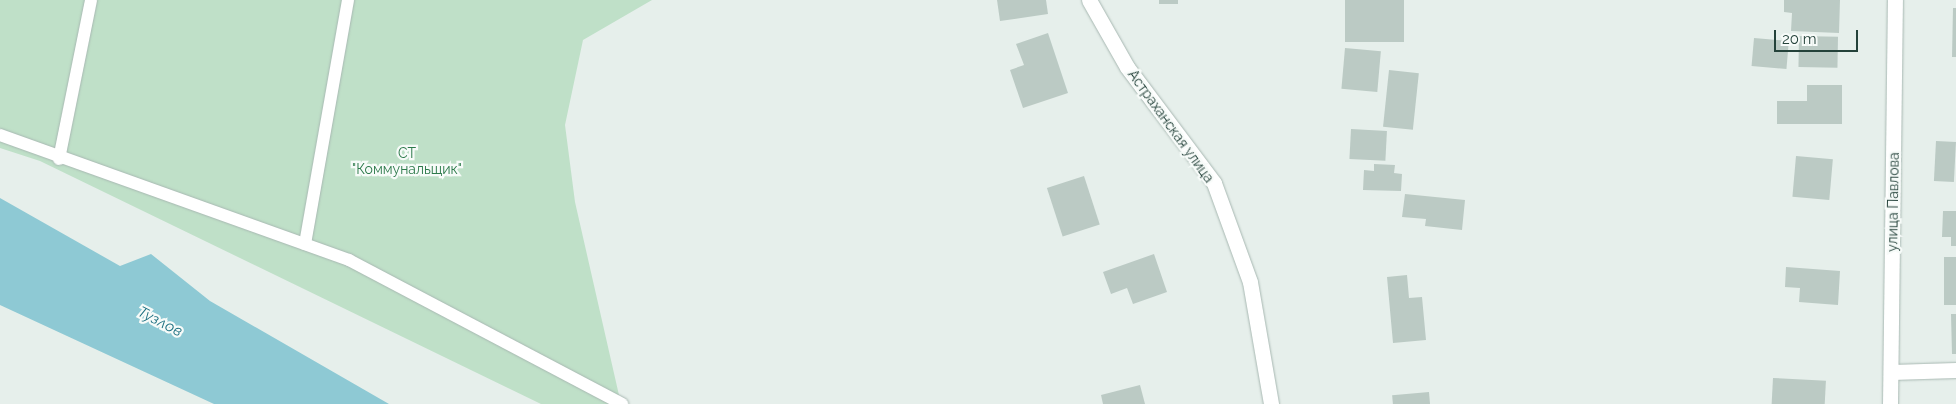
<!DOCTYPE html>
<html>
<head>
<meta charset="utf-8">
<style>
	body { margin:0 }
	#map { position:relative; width:1956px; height:404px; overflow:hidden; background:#e6efeb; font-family:Raleway,sans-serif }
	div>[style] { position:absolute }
	.green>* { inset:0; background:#bfe0c8 }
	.water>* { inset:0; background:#8ec9d4 }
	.building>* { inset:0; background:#bbcac4; transform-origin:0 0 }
	.roads { filter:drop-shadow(0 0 1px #a8b8b2) drop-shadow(0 0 1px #a8b8b2) }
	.lane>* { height:12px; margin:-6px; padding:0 6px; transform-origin:6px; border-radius:6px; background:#fff }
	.street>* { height:15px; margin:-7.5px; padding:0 7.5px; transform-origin:7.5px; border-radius:7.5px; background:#fff }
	span { translate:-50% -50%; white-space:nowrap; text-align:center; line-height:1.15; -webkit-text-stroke:4.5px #f7fbf9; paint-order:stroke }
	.street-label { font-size:14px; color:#24423a }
	.park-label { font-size:14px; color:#2d7a4b }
	.water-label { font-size:15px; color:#1c6f80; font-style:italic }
	.scale { position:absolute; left:1774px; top:30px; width:84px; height:22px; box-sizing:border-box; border:2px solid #24423a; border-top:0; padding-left:6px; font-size:15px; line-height:18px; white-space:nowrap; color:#24423a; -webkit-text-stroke:4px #f7fbf9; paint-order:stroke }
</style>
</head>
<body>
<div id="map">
	<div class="green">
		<i style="clip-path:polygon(0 0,652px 0,583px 40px,565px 125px,575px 202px,621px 404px,541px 404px,40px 161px,0 148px)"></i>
	</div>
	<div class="water">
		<i style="clip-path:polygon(0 198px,120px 266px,151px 254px,210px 301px,389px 404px,214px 404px,0 305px)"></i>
	</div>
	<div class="building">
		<i style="clip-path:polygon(997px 0,1046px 0,1048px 14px,1000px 21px)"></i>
		<i style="left:1159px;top:0;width:19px;height:4px"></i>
		<i style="left:1345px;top:0;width:59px;height:42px"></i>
		<i style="clip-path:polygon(1784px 0,1840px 0,1839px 33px,1791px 31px,1792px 13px,1784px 12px)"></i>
		<i style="clip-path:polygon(1953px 8px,1956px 8px,1956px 57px,1952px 57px)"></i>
		<i style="clip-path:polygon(1048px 33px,1068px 93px,1023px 108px,1010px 70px,1024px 65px,1016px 44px)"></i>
		<i style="left:1799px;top:36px;width:39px;height:31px;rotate:1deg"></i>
		<i style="left:1754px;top:38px;width:35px;height:28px;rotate:5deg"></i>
		<i style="left:1345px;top:48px;width:36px;height:41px;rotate:5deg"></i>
		<i style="left:1389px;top:70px;width:30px;height:57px;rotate:6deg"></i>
		<i style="clip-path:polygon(1807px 85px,1842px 85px,1842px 124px,1777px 124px,1777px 101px,1807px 101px)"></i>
		<i style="left:1351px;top:129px;width:36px;height:30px;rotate:3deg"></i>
		<i style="left:1936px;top:141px;width:20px;height:40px;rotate:3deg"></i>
		<i style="left:1796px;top:156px;width:37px;height:41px;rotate:5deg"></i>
		<i style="clip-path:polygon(1374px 164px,1395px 165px,1394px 173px,1402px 174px,1401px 191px,1363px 190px,1364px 170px,1374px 171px)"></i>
		<i style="left:1084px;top:176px;width:51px;height:39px;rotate:72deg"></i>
		<i style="clip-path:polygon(1405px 194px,1465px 200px,1462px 230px,1425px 226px,1426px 219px,1402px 217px)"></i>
		<i style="clip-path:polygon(1943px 211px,1956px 211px,1956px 246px,1951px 246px,1951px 237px,1942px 237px)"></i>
		<i style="clip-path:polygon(1154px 254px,1167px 292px,1133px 304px,1127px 288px,1111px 294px,1103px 272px)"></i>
		<i style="left:1944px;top:257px;width:12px;height:48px"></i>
		<i style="clip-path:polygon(1786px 267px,1840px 271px,1838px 305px,1799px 302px,1800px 288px,1785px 287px)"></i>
		<i style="clip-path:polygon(1407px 275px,1409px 298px,1422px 297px,1426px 340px,1393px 343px,1387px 277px)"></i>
		<i style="clip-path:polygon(1951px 314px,1956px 314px,1956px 354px,1952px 354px)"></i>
		<i style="left:1773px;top:378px;width:53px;height:26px;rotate:3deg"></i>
		<i style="clip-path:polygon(1140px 385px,1145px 404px,1103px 404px,1101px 395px)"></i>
		<i style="left:1429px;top:392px;width:12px;height:37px;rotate:85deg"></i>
	</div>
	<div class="roads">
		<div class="lane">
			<i style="left:0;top:135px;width:371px;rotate:19.7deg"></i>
			<i style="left:349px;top:260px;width:309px;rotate:27.8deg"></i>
			<i style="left:59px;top:159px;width:162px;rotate:-78.6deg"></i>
			<i style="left:305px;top:244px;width:248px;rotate:-80deg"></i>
		</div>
		<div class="street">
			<i style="left:1089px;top:0;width:77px;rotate:60.4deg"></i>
			<i style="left:1127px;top:67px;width:145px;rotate:53.1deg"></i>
			<i style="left:1214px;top:183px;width:105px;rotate:70deg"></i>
			<i style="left:1250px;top:282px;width:124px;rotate:80.2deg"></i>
			<i style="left:1891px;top:372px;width:65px;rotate:-1.8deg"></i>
			<i style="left:1890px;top:404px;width:404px;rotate:-89.3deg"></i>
		</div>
	</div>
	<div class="street-label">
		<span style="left:1171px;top:126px;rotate:54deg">Астраханская улица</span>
		<span style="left:1893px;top:202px;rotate:-89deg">улица Павлова</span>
	</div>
	<div class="park-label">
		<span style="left:407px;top:161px">СТ<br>"Коммунальщик"</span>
	</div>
	<div class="water-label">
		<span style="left:160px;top:322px;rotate:27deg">Тузлов</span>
	</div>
	<div class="scale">20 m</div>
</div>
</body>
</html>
